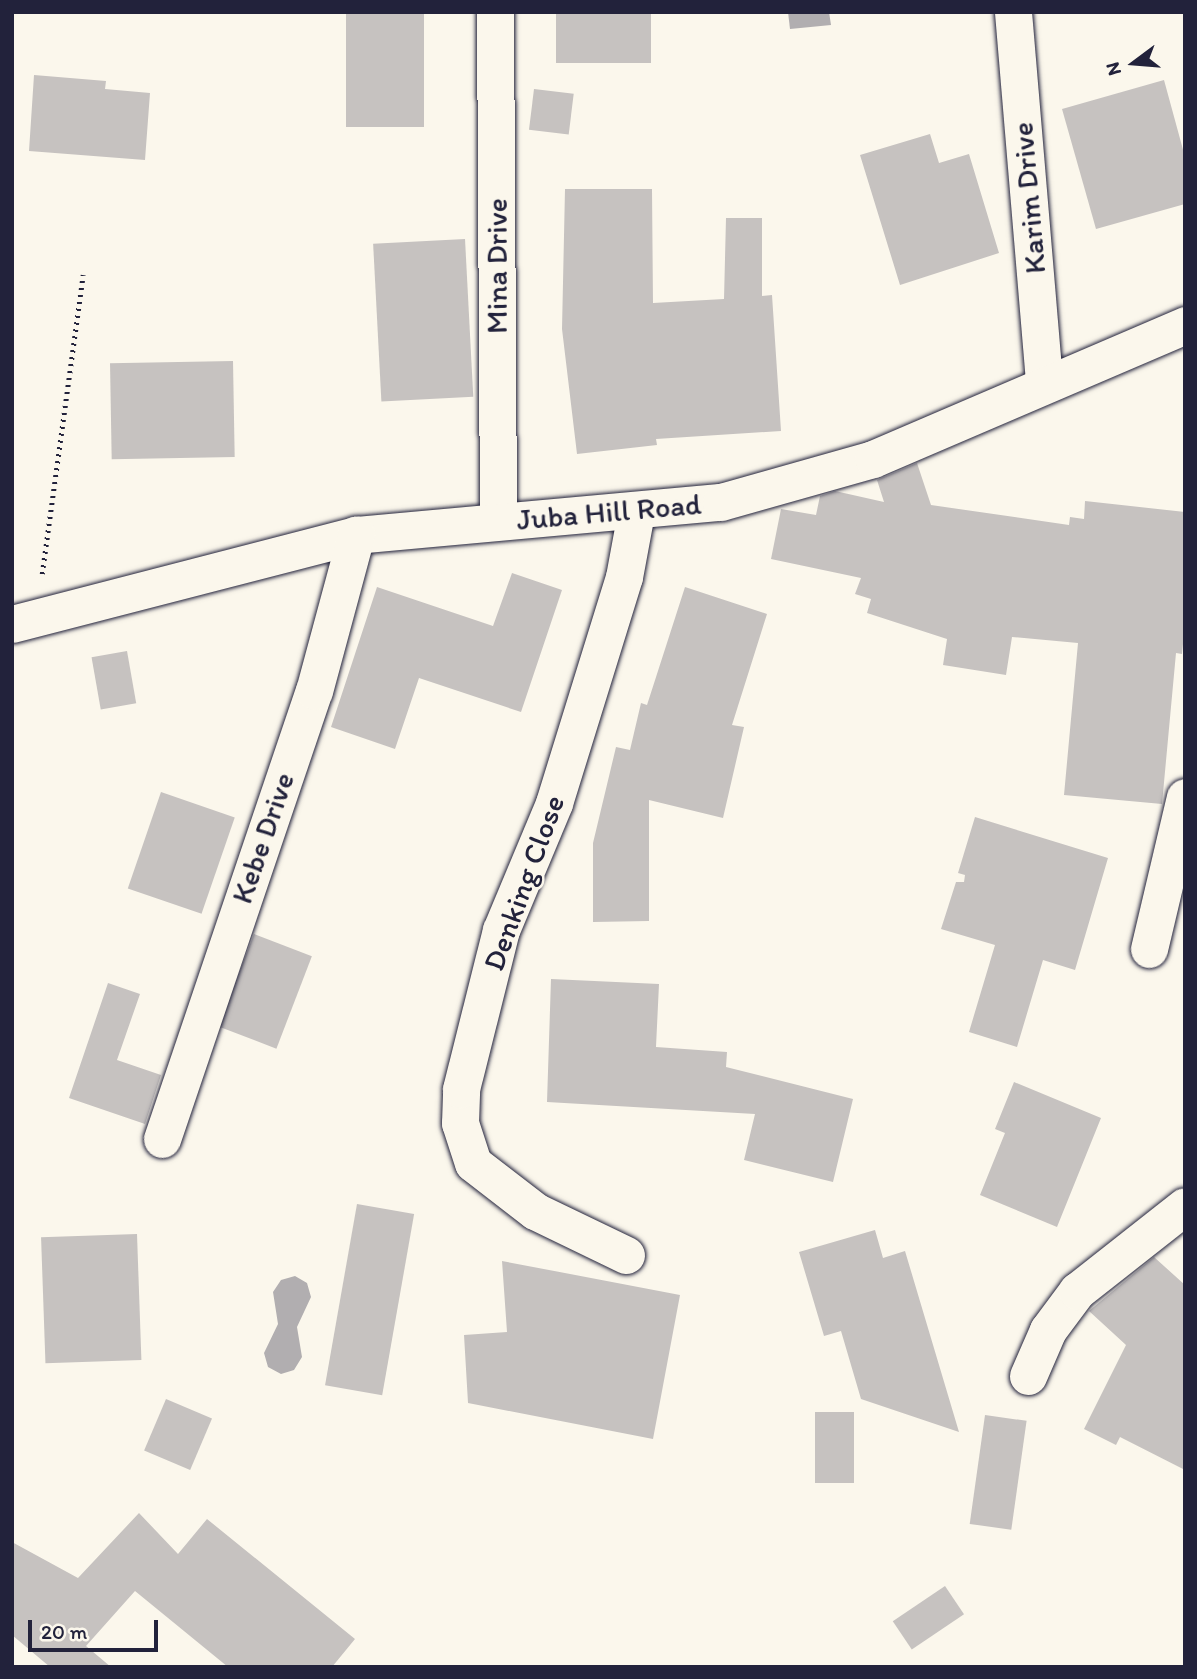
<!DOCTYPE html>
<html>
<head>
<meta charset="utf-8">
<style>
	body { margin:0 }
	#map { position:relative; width:1197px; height:1679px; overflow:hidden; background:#fbf7ec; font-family:Itim,sans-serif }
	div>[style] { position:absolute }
	.water>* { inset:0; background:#b1aeb0 }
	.building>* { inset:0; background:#c6c2c0; transform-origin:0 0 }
	.path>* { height:4.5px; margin-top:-2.25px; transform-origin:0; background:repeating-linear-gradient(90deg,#22223b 0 2px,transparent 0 7px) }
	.roads { filter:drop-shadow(0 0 2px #22223b) drop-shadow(0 0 2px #22223b) }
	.minor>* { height:37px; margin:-18.5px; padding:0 18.5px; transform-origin:18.5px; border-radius:18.5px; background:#fbf7ec }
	span { translate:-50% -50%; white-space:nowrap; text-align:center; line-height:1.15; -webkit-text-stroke:5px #fbf7ec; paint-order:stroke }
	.street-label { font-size:30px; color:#22223b }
	.frame { position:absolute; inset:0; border:14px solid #22223b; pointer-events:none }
	.north { position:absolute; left:1099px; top:28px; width:70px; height:70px; -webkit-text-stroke:5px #fbf7ec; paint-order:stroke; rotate:254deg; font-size:19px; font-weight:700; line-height:28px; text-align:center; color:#22223b }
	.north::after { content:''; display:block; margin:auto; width:24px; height:32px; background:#22223b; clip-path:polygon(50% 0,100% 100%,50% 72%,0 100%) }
	.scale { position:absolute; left:28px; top:1620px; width:130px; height:32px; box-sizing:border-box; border:4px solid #22223b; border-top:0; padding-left:9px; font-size:21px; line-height:24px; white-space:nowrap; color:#22223b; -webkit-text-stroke:5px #fbf7ec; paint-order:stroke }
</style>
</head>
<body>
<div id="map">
	<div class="water">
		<i style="clip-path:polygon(788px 12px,829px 12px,831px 25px,790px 29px)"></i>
		<i style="clip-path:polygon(295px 1276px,307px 1283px,311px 1297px,297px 1327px,302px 1357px,294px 1370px,281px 1374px,268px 1367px,264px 1353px,278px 1324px,273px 1292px,281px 1280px)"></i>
	</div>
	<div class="building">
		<i style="left:346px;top:12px;width:78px;height:115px"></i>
		<i style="left:556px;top:12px;width:95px;height:51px"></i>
		<i style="clip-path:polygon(34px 75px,106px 81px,105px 89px,150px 93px,145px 160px,29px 151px)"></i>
		<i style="clip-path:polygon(1164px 80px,1185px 157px,1185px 204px,1096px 229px,1062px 109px)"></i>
		<i style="left:534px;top:89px;width:40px;height:41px;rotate:7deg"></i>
		<i style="clip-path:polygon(930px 134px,939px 163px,969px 154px,999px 253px,900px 285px,860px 155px)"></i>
		<i style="clip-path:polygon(565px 189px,652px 189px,653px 303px,724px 299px,726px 218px,762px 218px,762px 296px,772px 295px,781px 431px,656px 439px,657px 445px,577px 454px,562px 329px)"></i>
		<i style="left:465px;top:239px;width:158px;height:92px;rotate:87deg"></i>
		<i style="left:233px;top:361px;width:96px;height:123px;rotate:89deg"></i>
		<i style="clip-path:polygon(917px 463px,931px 505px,1069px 525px,1070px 517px,1084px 519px,1085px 501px,1185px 512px,1185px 624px,1182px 654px,1176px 653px,1162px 804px,1064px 795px,1078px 643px,1012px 637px,1006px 675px,943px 665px,947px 639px,867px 613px,871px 599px,855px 594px,861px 578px,771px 559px,781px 509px,816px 515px,820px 496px,835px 491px,884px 502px,877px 480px)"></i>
		<i style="clip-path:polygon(512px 573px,562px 590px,521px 712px,419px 678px,395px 749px,331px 727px,377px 587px,493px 626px)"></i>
		<i style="clip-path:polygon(685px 587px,767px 614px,732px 725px,744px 727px,723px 818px,649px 800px,649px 921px,593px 922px,593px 843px,616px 747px,630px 750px,641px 703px,647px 705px)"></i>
		<i style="left:127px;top:651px;width:53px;height:36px;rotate:80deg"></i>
		<i style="left:161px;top:792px;width:78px;height:102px;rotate:19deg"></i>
		<i style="clip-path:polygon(975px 817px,1108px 858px,1075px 970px,1043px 960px,1017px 1047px,969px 1032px,995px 945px,941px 929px,956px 882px,964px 882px,965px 875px,958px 873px)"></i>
		<i style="left:254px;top:934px;width:62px;height:99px;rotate:21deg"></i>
		<i style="clip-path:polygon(551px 979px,659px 984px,656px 1047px,727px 1052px,726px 1067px,853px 1099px,833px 1182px,744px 1160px,755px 1114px,547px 1102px)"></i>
		<i style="clip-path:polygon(108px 983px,140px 994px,117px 1060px,161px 1075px,145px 1124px,69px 1098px)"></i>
		<i style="clip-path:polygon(1014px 1082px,1101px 1118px,1057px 1227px,980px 1195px,1005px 1133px,995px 1129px)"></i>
		<i style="left:357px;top:1204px;width:58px;height:184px;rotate:10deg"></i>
		<i style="clip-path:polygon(875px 1230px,883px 1258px,905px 1251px,959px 1432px,861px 1399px,841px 1331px,824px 1336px,799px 1252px)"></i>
		<i style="left:137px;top:1234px;width:126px;height:96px;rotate:88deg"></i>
		<i style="clip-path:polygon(1154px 1257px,1185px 1285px,1185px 1470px,1120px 1437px,1116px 1445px,1084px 1429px,1126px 1345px,1089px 1311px)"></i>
		<i style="clip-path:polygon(502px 1261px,680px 1295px,653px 1439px,468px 1403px,464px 1335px,507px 1332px)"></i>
		<i style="left:166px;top:1399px;width:50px;height:56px;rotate:23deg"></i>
		<i style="left:815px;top:1412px;width:39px;height:71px"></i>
		<i style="left:985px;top:1415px;width:42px;height:110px;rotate:8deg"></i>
		<i style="clip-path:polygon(139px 1513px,178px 1554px,207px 1519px,355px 1639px,332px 1667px,228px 1667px,135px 1591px,86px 1646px,111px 1667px,50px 1667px,12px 1635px,12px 1542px,78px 1578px)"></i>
		<i style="left:945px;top:1586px;width:34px;height:63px;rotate:56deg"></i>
	</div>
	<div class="path">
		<i style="left:42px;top:574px;width:302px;rotate:-82.2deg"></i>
	</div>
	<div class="roads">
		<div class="minor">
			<i style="left:495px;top:12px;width:509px;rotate:89.66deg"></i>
			<i style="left:1013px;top:12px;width:372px;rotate:85.2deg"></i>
			<i style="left:12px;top:624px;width:355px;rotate:-14.5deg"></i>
			<i style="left:356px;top:535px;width:366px;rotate:-5.2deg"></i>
			<i style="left:721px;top:502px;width:158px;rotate:-15.8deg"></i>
			<i style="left:873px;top:459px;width:340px;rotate:-23.2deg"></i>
			<i style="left:1149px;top:949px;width:156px;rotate:-76.7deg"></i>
			<i style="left:162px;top:1139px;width:473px;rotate:-71.3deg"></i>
			<i style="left:314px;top:691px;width:162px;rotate:-74.9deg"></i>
			<i style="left:626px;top:1255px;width:101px;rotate:-154.2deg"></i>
			<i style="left:535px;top:1211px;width:78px;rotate:-142.3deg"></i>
			<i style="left:473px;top:1163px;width:42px;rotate:-108deg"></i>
			<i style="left:460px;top:1123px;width:34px;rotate:-88deg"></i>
			<i style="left:461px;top:1089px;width:164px;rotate:-75.9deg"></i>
			<i style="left:501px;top:930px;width:138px;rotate:-67.3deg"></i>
			<i style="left:554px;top:803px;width:237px;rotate:-72.8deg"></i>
			<i style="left:624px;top:577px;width:66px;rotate:-79.5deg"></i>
			<i style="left:1028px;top:1376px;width:50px;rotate:-66.5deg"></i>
			<i style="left:1048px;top:1330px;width:49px;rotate:-53.4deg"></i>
			<i style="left:1077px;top:1291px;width:137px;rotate:-38.2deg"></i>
		</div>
	</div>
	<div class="street-label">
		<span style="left:1029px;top:198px;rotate:-95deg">Karim Drive</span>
		<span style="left:497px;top:266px;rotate:-90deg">Mina Drive</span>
		<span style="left:609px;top:512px;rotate:-5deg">Juba Hill Road</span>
		<span style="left:263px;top:838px;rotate:-71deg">Kebe Drive</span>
		<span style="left:524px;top:883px;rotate:-70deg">Denking Close</span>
	</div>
	<div class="frame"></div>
	<div class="north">N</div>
	<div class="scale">20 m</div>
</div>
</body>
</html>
